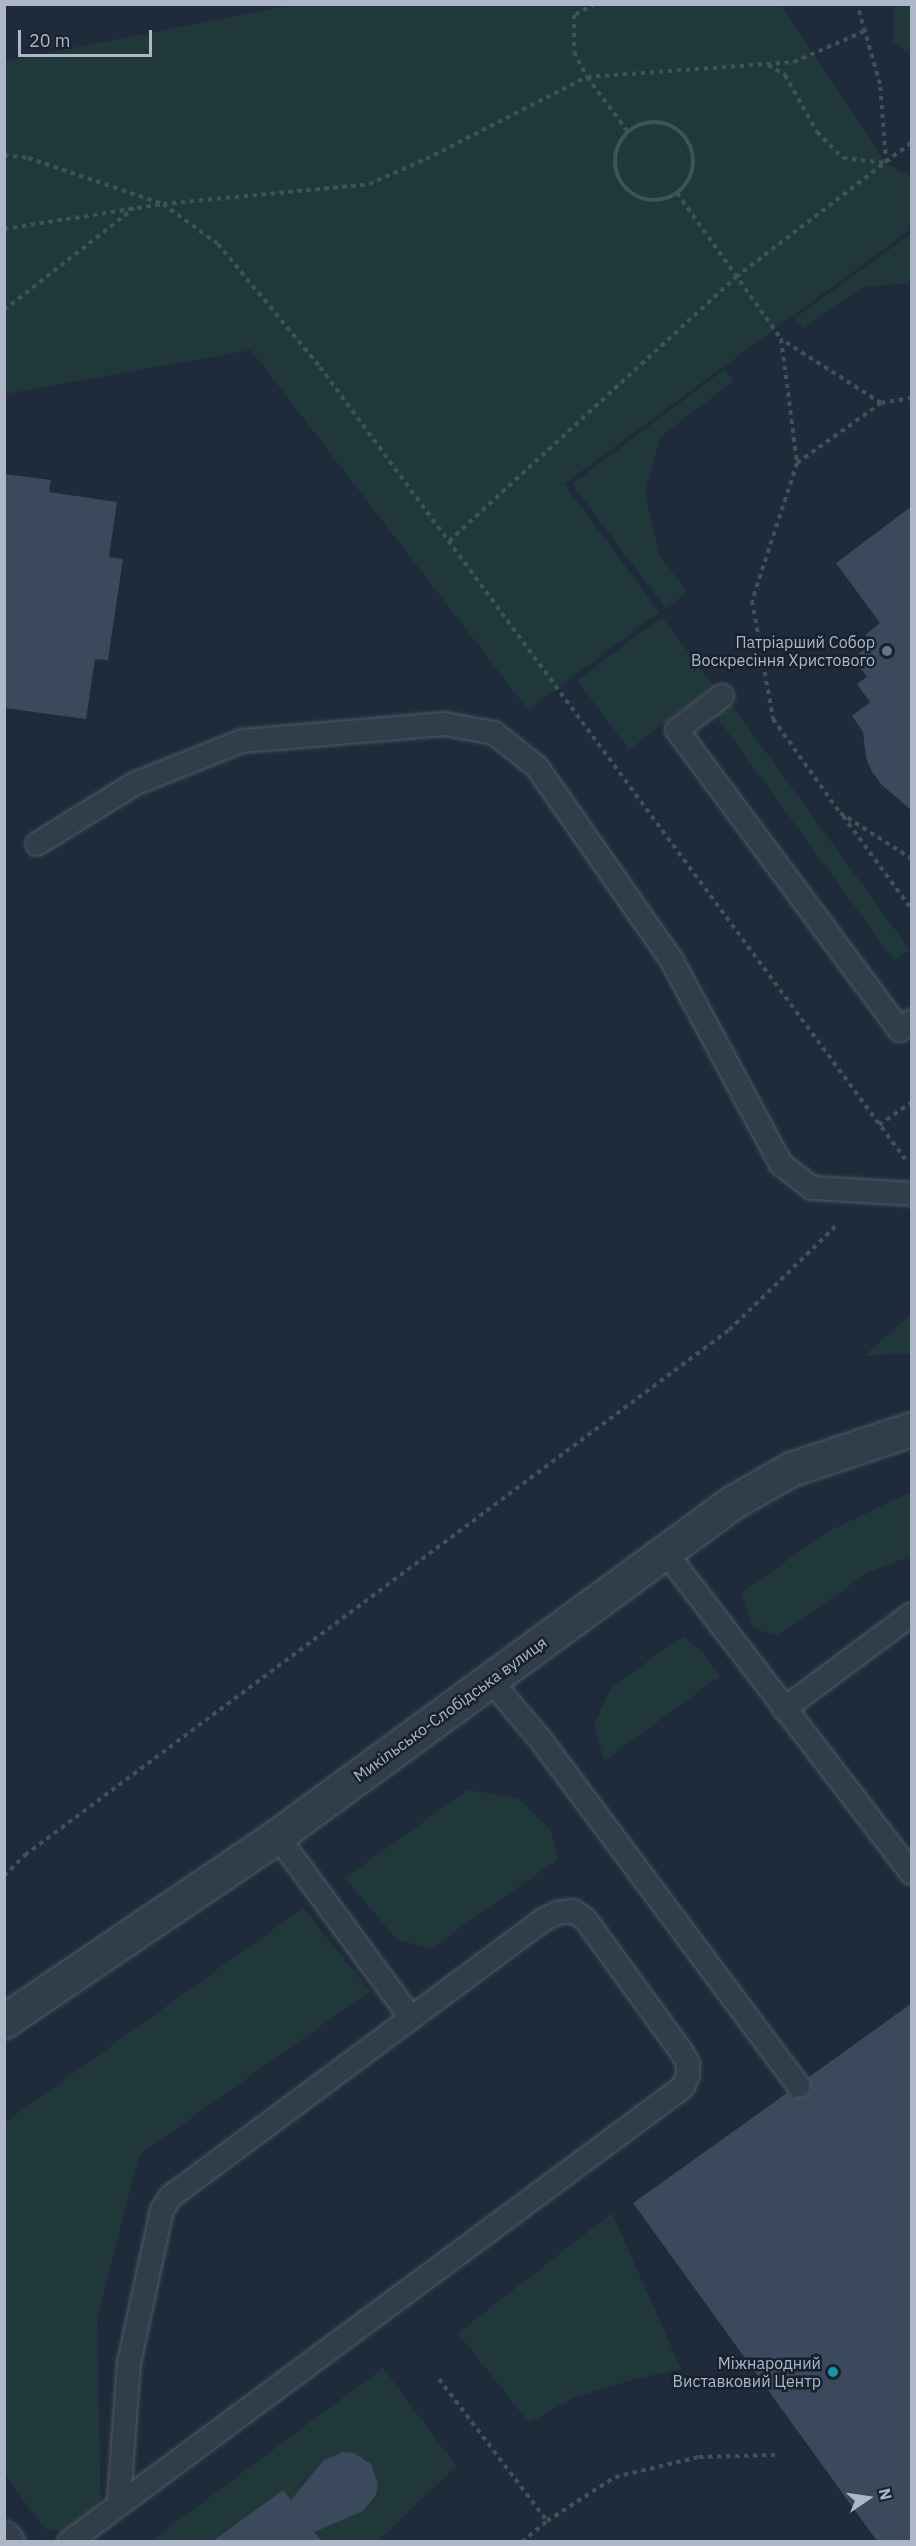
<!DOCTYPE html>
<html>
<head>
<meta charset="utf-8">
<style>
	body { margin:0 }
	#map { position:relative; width:916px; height:2546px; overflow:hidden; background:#1f2b3a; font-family:"IBM Plex Sans",sans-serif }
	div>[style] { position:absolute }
	.green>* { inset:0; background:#21383b; transform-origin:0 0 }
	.building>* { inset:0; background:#3a495b }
	.path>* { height:4px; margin-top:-2px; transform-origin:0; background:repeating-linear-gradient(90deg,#3b5456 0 4.5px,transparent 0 9px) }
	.path>.ring { margin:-2px; padding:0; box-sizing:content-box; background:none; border:4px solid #3b5456; border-radius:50% }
	.roads { filter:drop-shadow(0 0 2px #505a68) drop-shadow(0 0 2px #505a68) }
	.service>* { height:22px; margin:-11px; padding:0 11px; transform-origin:11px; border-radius:11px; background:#323d4a }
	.minor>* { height:33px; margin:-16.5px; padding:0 16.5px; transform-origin:16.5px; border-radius:16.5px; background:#323d4a }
	.dots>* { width:16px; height:16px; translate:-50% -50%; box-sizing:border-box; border:3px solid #18222f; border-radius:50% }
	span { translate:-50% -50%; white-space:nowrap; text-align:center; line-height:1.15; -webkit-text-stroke:5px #18222f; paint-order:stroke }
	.poi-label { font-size:16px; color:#adb7c7 }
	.right { translate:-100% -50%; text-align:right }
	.street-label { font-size:16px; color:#adb7c7 }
	.frame { position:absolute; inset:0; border:6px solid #adb7c7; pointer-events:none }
	.north { position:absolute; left:838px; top:2468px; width:60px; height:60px; -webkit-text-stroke:4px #18222f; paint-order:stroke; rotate:77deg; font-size:16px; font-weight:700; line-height:24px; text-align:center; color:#adb7c7 }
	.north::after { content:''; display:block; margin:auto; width:21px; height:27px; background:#adb7c7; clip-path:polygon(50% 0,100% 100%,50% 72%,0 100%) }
	.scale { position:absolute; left:18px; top:30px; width:134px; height:27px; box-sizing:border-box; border:3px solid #adb7c7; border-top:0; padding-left:8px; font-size:18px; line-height:21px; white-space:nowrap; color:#adb7c7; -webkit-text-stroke:4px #18222f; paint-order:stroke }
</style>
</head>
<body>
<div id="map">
	<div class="green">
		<i style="clip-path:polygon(293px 5px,781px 5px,886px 163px,911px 177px,911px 229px,564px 484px,659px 612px,528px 710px,251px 350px,5px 394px,5px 61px)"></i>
		<i style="clip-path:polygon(894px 5px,911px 5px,911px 55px,893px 42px)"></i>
		<i style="clip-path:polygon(911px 234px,911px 283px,863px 287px,803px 329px,795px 318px)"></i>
		<i style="clip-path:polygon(725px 369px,734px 381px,660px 437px,645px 493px,659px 554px,687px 592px,666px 608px,572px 484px)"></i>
		<i style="left:662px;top:617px;width:86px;height:106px;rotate:53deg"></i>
		<i style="left:731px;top:704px;width:304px;height:19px;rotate:54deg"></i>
		<i style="clip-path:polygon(911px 1314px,911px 1353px,864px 1356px)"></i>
		<i style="clip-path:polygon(911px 1492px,911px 1556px,869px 1572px,777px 1636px,753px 1628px,742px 1593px,825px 1533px)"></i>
		<i style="clip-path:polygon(683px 1636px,704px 1654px,720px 1676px,604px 1761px,594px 1724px,612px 1687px)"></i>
		<i style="clip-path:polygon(468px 1790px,518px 1798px,551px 1830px,558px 1859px,430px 1949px,396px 1939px,345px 1878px)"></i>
		<i style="clip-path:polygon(303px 1908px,370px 1991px,139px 2155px,97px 2319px,101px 2509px,79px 2532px,44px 2529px,5px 2474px,4px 2123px)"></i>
		<i style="clip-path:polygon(612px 2213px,681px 2369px,635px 2379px,573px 2398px,529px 2423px,458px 2333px)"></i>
		<i style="clip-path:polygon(383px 2368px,456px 2466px,378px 2541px,149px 2542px)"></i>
	</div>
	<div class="building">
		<i style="clip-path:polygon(4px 474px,51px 480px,49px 492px,117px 502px,109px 557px,123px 559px,108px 660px,95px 659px,86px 719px,4px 708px)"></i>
		<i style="clip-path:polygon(912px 506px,912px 811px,882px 785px,872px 772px,866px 758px,863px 732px,852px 716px,870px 702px,857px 684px,867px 677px,853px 658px,871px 644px,865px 635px,880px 623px,836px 563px)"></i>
		<i style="clip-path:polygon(912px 2003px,912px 2541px,877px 2541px,633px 2203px,787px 2093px,793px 2098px,806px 2096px,811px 2090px,809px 2077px)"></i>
		<i style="clip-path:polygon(343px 2452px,354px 2453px,371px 2464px,378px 2484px,376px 2495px,363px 2511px,314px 2532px,321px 2541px,213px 2541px,283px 2490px,291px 2500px,324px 2460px)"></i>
	</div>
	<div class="path">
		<i style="left:595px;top:4px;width:24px;rotate:152deg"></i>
		<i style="left:574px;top:15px;width:37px;rotate:90deg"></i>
		<i style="left:574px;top:52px;width:28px;rotate:63deg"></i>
		<i style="left:587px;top:77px;width:208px;rotate:-4.1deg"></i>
		<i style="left:794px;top:62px;width:77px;rotate:-23.6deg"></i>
		<i style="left:768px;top:65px;width:20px;rotate:30deg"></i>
		<i style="left:785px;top:75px;width:65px;rotate:60.7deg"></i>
		<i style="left:817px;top:132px;width:37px;rotate:45deg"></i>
		<i style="left:843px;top:158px;width:43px;rotate:6.6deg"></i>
		<i style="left:886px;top:163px;width:79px;rotate:-94.3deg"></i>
		<i style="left:880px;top:84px;width:83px;rotate:-106deg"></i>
		<i class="ring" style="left:615px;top:122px;width:74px;height:74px"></i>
		<i style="left:4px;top:155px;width:24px;rotate:7deg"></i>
		<i style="left:28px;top:158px;width:143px;rotate:18.8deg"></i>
		<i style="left:163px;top:204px;width:68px;rotate:36deg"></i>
		<i style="left:218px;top:244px;width:160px;rotate:50.3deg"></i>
		<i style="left:320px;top:367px;width:985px;rotate:53.55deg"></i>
		<i style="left:677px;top:193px;width:179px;rotate:54.5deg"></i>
		<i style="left:4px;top:229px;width:161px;rotate:-8.9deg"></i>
		<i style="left:163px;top:204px;width:207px;rotate:-5.5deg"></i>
		<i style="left:369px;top:184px;width:62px;rotate:-23.7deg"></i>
		<i style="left:426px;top:159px;width:181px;rotate:-27deg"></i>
		<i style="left:587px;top:77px;width:69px;rotate:53.3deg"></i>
		<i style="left:4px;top:310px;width:165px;rotate:-38.1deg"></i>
		<i style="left:912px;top:398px;width:31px;rotate:171deg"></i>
		<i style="left:881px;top:403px;width:119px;rotate:-147.4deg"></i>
		<i style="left:781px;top:339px;width:125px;rotate:82.6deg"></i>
		<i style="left:797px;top:463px;width:145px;rotate:108.1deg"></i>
		<i style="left:752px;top:601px;width:120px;rotate:79.9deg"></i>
		<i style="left:773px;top:719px;width:115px;rotate:54.5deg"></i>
		<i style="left:840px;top:813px;width:85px;rotate:32.6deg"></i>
		<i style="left:797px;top:463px;width:103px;rotate:-35.5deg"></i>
		<i style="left:449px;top:541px;width:390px;rotate:-42.6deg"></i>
		<i style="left:736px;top:277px;width:222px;rotate:-37.5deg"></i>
		<i style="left:843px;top:816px;width:117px;rotate:53.7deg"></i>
		<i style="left:879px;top:1125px;width:40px;rotate:-34.9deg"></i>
		<i style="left:4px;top:1876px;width:30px;rotate:-45deg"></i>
		<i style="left:25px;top:1855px;width:878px;rotate:-36.71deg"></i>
		<i style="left:729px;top:1330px;width:152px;rotate:-44.2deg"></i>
		<i style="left:439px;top:2379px;width:178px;rotate:52.7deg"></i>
		<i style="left:522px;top:2542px;width:33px;rotate:-40deg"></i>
		<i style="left:547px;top:2521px;width:81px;rotate:-32.9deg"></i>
		<i style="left:615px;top:2477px;width:86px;rotate:-13.4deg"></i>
		<i style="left:699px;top:2457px;width:76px;rotate:-1.5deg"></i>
	</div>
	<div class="roads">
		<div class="service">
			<i style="left:722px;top:696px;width:56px;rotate:142.9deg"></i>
			<i style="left:677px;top:730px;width:374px;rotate:53.4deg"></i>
			<i style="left:900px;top:1030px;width:15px;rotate:-37deg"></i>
			<i style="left:37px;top:844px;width:114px;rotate:-31.7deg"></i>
			<i style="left:134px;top:784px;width:116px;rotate:-21.7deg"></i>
			<i style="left:242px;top:741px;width:203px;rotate:-4.8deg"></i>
			<i style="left:444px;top:724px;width:51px;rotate:10.2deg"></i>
			<i style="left:494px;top:733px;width:55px;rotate:38.3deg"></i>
			<i style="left:537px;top:767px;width:234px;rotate:55.1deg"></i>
			<i style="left:671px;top:959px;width:233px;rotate:61.8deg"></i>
			<i style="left:781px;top:1164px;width:39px;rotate:38deg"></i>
			<i style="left:812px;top:1188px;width:100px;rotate:3.4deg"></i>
			<i style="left:666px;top:1553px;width:404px;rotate:52.5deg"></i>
			<i style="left:490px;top:1680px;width:77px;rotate:49.7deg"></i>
			<i style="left:540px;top:1739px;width:432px;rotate:53.3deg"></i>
			<i style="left:784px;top:1709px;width:159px;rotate:-36.6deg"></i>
			<i style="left:277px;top:1836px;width:226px;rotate:53.6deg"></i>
			<i style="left:69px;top:2542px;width:764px;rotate:-36.54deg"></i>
			<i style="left:683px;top:2087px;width:13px;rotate:-67deg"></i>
			<i style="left:688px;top:2075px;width:12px;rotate:-90deg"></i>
			<i style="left:688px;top:2063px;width:14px;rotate:-120deg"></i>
			<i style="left:681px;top:2051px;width:163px;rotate:-126deg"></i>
			<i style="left:585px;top:1919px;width:14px;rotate:-146deg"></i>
			<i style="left:573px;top:1911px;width:16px;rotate:173deg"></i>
			<i style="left:557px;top:1913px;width:16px;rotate:153deg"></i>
			<i style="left:543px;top:1920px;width:463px;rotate:143.4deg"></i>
			<i style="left:171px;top:2196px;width:17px;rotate:123deg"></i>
			<i style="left:162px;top:2210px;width:156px;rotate:102.2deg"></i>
			<i style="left:129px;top:2362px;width:141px;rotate:94.1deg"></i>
		</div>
		<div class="minor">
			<i style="left:4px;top:2021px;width:330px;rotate:-34.1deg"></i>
			<i style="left:277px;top:1836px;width:565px;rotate:-36.22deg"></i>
			<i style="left:733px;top:1502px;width:67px;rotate:-29.6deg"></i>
			<i style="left:791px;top:1469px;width:127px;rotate:-18.3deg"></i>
			<i style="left:4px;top:2538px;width:5px;rotate:53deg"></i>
		</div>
	</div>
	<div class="dots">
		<i style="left:887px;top:651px;background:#6b7280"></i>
		<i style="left:833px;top:2372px;background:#0f9aa8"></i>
	</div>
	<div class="poi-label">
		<span class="right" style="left:875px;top:651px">Патріарший Собор<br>Воскресіння Христового</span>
		<span class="right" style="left:821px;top:2372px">Міжнародний<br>Виставковий Центр</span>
	</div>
	<div class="street-label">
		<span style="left:450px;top:1709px;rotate:-36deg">Микільсько-Слобідська вулиця</span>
	</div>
	<div class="frame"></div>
	<div class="north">N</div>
	<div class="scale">20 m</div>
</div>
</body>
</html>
